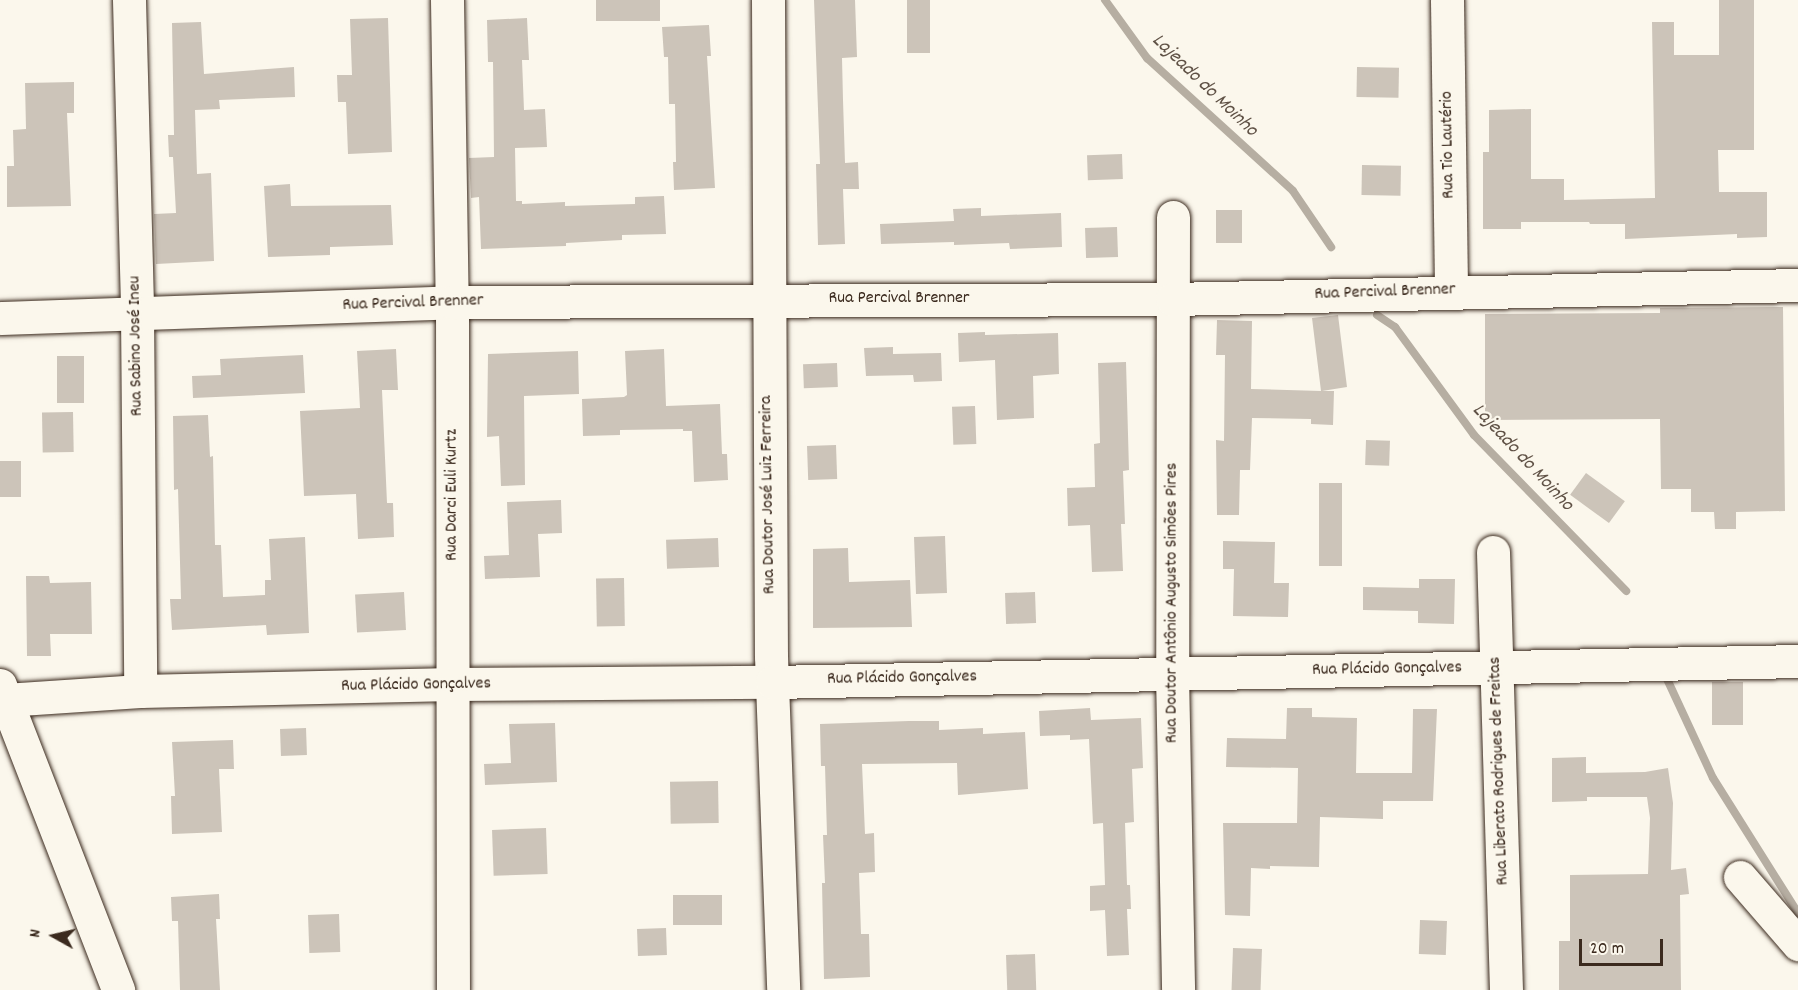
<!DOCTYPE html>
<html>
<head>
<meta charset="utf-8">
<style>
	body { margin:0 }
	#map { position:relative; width:1798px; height:990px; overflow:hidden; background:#fbf7ec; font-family:Dekko,sans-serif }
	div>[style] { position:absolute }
	.stream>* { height:8px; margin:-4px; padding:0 4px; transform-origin:4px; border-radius:4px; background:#b6aea2 }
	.building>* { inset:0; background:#ccc4b9; transform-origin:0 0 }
	.roads { filter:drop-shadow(0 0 2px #3b2a1e) drop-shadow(0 0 2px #3b2a1e) }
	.minor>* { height:33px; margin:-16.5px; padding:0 16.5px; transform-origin:16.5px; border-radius:16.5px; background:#fbf7ec }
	span { translate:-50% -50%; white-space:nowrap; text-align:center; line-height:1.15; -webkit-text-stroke:4.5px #fbf7ec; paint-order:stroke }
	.street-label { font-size:18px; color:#3b2a1e }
	.water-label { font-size:20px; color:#605246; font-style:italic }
	.north { position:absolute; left:24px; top:906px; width:60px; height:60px; -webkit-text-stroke:4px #fbf7ec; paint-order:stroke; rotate:278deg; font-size:16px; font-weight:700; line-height:24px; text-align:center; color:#3b2a1e }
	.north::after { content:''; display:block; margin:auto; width:21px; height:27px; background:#3b2a1e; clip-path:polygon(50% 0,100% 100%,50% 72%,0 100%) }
	.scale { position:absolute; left:1579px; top:939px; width:84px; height:27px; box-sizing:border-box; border:3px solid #3b2a1e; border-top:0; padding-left:8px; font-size:18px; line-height:21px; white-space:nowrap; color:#3b2a1e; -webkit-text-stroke:4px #fbf7ec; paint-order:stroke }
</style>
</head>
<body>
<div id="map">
	<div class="stream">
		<i style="left:1105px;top:0;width:72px;rotate:54.1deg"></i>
		<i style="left:1147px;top:58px;width:197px;rotate:42.3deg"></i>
		<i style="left:1293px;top:191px;width:68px;rotate:55.8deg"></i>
		<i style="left:1377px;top:315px;width:22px;rotate:34deg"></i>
		<i style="left:1395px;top:327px;width:134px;rotate:53.8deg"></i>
		<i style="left:1474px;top:435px;width:218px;rotate:45.7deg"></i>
		<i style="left:1667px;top:679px;width:109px;rotate:65.1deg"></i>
		<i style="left:1713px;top:778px;width:160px;rotate:57.8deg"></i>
	</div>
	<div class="building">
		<i style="left:596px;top:0;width:64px;height:21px"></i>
		<i style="clip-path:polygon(814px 0,855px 0,857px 57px,842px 58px,843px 100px,845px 163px,858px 162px,859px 189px,843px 189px,845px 244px,818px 245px,816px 164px,820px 164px)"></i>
		<i style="left:907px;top:0;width:23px;height:53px"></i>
		<i style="clip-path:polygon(1719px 0,1754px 0,1754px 150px,1718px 150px,1719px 192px,1767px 192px,1767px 237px,1737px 238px,1737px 234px,1625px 239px,1625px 224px,1590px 224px,1589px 222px,1521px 222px,1521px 229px,1483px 229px,1483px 152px,1489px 152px,1489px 110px,1531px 109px,1531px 179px,1564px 179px,1564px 200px,1655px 198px,1652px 22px,1674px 22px,1674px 55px,1719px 55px)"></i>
		<i style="clip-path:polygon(388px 18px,392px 152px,348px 154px,346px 102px,338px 102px,337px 75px,352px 75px,350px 19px)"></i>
		<i style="clip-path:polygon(527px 18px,529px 60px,522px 60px,524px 110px,545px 109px,547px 147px,515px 148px,516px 201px,522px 201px,522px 204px,565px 202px,565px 206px,635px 204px,635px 197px,664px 196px,666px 234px,622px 235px,622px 240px,566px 243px,566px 246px,481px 249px,479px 197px,471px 198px,469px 158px,494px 157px,493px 62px,488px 62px,487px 20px)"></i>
		<i style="clip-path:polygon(201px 22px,204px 74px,294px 67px,295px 97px,219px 100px,220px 109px,195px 110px,197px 174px,211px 173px,214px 261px,156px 264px,154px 214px,176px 213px,173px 157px,169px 157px,168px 135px,174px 135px,172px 23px)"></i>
		<i style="clip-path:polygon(709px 25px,711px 56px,707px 56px,715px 188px,674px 190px,673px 162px,676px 162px,675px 104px,669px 104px,668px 57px,664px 57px,662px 27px)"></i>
		<i style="left:1357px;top:67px;width:42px;height:30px;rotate:1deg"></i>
		<i style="clip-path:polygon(74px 82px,74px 113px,67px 113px,71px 206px,7px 207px,7px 166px,14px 166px,13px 130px,26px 129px,25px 83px)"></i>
		<i style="left:1122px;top:154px;width:25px;height:35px;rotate:88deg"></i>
		<i style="left:1362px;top:165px;width:39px;height:30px;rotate:1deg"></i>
		<i style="clip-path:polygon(290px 184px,291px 206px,391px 205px,393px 245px,330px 247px,330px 255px,268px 257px,264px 186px)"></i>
		<i style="clip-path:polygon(981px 208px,981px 216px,1061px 213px,1062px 247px,1010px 249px,1009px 243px,954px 245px,954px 242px,881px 244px,880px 224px,954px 221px,953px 209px)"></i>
		<i style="left:1216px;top:210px;width:26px;height:33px"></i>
		<i style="left:1117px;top:227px;width:30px;height:32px;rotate:88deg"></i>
		<i style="clip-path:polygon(1783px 307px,1785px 511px,1736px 512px,1736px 529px,1715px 529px,1714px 512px,1691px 512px,1691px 489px,1661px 489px,1660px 419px,1485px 420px,1485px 314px,1660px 313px,1660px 308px)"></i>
		<i style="clip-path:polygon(1338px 315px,1347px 387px,1322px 391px,1334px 391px,1333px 425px,1311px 424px,1311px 419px,1252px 418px,1250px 470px,1240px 470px,1239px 515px,1217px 515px,1216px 440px,1224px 441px,1225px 355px,1216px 355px,1217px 320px,1252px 321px,1251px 389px,1321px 391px,1312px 318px)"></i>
		<i style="clip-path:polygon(985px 332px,985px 335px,1058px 333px,1059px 374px,1033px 376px,1034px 418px,997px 420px,995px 360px,959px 362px,958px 333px)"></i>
		<i style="clip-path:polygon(893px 347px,893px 354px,941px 353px,942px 381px,914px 382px,913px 375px,866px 376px,864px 348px)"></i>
		<i style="clip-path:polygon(396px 349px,398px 390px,382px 390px,387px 503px,393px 503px,394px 537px,358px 539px,356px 494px,304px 496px,300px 411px,360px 408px,357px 351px)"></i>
		<i style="clip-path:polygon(664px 349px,666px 406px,720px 404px,722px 454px,727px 454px,728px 480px,694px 482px,692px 431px,683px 431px,683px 429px,620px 430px,620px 435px,583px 436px,582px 399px,624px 397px,627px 395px,625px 351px)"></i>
		<i style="clip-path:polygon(578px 351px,579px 394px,524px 396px,525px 485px,501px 486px,499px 436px,487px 437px,488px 354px)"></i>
		<i style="clip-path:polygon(303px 355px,305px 393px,193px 398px,192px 376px,221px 375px,220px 359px)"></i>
		<i style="left:57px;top:356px;width:27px;height:47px"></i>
		<i style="clip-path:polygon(1126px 362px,1129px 470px,1123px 471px,1125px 524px,1121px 524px,1123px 571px,1092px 572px,1090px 525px,1068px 526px,1067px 488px,1095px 487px,1094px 444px,1100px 443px,1098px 363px)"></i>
		<i style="left:837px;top:363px;width:24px;height:34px;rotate:88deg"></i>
		<i style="left:975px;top:406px;width:38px;height:23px;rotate:88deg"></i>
		<i style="left:73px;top:412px;width:40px;height:31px;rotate:89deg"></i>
		<i style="clip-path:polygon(208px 415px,210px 457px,213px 456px,215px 545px,221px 545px,223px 597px,265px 595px,265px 580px,271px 580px,269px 539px,305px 537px,309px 633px,267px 635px,266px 625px,172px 630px,170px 599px,181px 599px,178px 489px,174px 490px,173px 416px)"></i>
		<i style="left:1366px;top:440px;width:24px;height:25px;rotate:2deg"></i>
		<i style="left:836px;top:445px;width:34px;height:29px;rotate:88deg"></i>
		<i style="left:0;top:461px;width:21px;height:36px"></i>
		<i style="left:1586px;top:473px;width:48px;height:27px;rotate:36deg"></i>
		<i style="left:1319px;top:483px;width:23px;height:83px"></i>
		<i style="clip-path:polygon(561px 500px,562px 533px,538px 534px,540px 577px,485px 579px,484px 556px,509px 555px,507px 502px)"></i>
		<i style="left:945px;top:536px;width:57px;height:31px;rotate:88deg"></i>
		<i style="left:718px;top:538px;width:29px;height:52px;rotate:88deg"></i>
		<i style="clip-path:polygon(1223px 541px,1275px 542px,1274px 583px,1289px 583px,1288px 617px,1233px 616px,1234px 569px,1223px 569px)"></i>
		<i style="clip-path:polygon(848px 548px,849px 582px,910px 580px,912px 627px,813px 628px,813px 549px)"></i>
		<i style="clip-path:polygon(26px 576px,49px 576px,50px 583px,91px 582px,92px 634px,50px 634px,51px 656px,27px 656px)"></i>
		<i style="left:624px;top:578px;width:48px;height:28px;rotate:89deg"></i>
		<i style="clip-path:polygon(1419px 579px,1455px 579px,1454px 624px,1418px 623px,1418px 611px,1363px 610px,1363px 587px,1419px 588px)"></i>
		<i style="left:404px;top:592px;width:38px;height:49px;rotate:87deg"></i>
		<i style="left:1035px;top:592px;width:31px;height:30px;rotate:88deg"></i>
		<i style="left:1743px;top:682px;width:43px;height:31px;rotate:90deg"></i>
		<i style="clip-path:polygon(1090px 708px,1091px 720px,1141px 718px,1143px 768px,1132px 769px,1134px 822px,1125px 823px,1127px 885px,1130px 885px,1131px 909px,1127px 909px,1129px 955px,1107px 956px,1105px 910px,1090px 911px,1090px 886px,1105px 885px,1103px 823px,1093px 824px,1089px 739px,1070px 740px,1070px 735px,1040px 736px,1039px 711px)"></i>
		<i style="clip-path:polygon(1287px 708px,1312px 708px,1312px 717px,1357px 718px,1356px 773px,1412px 773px,1413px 709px,1437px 709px,1433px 801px,1383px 801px,1383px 819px,1320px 817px,1319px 867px,1270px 866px,1270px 869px,1251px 868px,1250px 916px,1225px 915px,1223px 823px,1297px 823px,1298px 768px,1226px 767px,1227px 738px,1286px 739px)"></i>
		<i style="clip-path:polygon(909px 721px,939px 721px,939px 730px,983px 728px,983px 734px,1025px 732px,1028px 789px,958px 795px,957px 763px,862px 764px,865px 834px,874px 833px,875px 872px,859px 873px,861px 934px,869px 934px,870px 977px,824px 979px,822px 883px,825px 883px,823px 835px,827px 835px,825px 766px,821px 766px,820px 724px)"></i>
		<i style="clip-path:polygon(555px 723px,557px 782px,485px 785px,484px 764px,511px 763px,509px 724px)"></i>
		<i style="left:306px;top:728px;width:27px;height:26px;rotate:88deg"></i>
		<i style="clip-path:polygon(233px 740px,234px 769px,219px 769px,222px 832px,172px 834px,171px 796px,175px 796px,172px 742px)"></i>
		<i style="clip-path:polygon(1586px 757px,1586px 773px,1645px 772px,1668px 768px,1673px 803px,1671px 870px,1686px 868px,1689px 894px,1680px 895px,1681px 990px,1559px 990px,1559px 941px,1570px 941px,1570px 875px,1648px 874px,1650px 818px,1647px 797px,1587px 797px,1587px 801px,1552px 802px,1552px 758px)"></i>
		<i style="left:718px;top:781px;width:42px;height:48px;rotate:89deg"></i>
		<i style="left:546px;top:828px;width:46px;height:54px;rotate:88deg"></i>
		<i style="clip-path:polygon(219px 894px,220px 919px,216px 919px,220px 990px,180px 990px,178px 921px,172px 921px,171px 897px)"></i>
		<i style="left:722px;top:895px;width:30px;height:49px;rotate:90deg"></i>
		<i style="left:339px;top:914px;width:38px;height:31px;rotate:88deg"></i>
		<i style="left:1420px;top:920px;width:27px;height:34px;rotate:2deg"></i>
		<i style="left:666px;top:928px;width:27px;height:29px;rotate:88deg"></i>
		<i style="left:1233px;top:948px;width:29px;height:42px;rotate:2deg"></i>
		<i style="left:1035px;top:954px;width:36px;height:29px;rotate:88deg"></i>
	</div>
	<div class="roads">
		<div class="minor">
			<i style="left:129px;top:0;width:313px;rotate:88.5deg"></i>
			<i style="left:137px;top:313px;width:378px;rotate:89.5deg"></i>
			<i style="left:447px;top:0;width:302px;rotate:89.1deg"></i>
			<i style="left:452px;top:302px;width:688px;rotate:89.92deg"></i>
			<i style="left:768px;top:0;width:656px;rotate:89.74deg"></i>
			<i style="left:771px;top:656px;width:334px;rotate:87.9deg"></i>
			<i style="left:1447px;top:0;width:291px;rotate:89.2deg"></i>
			<i style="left:1173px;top:217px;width:456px;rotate:90.1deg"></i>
			<i style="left:1172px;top:673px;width:317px;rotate:88.9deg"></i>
			<i style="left:0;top:318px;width:452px;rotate:-2deg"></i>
			<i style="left:452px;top:302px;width:720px;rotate:-0.24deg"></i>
			<i style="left:1172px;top:299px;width:626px;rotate:-1.28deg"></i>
			<i style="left:1493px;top:552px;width:438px;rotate:88.3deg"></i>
			<i style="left:0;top:685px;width:327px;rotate:68.8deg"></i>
			<i style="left:5px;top:700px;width:135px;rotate:-3.8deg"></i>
			<i style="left:140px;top:691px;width:313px;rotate:-1.3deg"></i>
			<i style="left:453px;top:684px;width:319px;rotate:-0.4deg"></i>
			<i style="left:772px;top:682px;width:1026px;rotate:-1.17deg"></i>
			<i style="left:1740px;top:877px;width:89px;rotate:49.1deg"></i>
		</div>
	</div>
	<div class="street-label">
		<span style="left:1449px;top:145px;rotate:-91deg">Rua Tio Lautério</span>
		<span style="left:1385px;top:293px;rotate:-2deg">Rua Percival Brenner</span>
		<span style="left:899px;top:299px">Rua Percival Brenner</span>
		<span style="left:413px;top:304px;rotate:-2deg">Rua Percival Brenner</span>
		<span style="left:137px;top:346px;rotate:-91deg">Rua Sabino José Ineu</span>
		<span style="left:453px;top:495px;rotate:-90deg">Rua Darci Euli Kurtz</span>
		<span style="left:769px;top:495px;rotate:-91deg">Rua Doutor José Luiz Ferreira</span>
		<span style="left:1173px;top:603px;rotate:-90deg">Rua Doutor Antônio Augusto Simões Pires</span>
		<span style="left:1387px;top:670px;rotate:-1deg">Rua Plácido Gonçalves</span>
		<span style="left:902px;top:679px;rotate:-1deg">Rua Plácido Gonçalves</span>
		<span style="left:416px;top:686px;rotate:-1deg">Rua Plácido Gonçalves</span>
		<span style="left:1500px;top:771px;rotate:-92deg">Rua Liberato Rodrigues de Freitas</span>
	</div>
	<div class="water-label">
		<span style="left:1204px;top:86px;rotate:44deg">Lajeado do Moinho</span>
		<span style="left:1522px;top:458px;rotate:47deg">Lajeado do Moinho</span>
	</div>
	<div class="north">N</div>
	<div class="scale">20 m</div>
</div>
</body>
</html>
